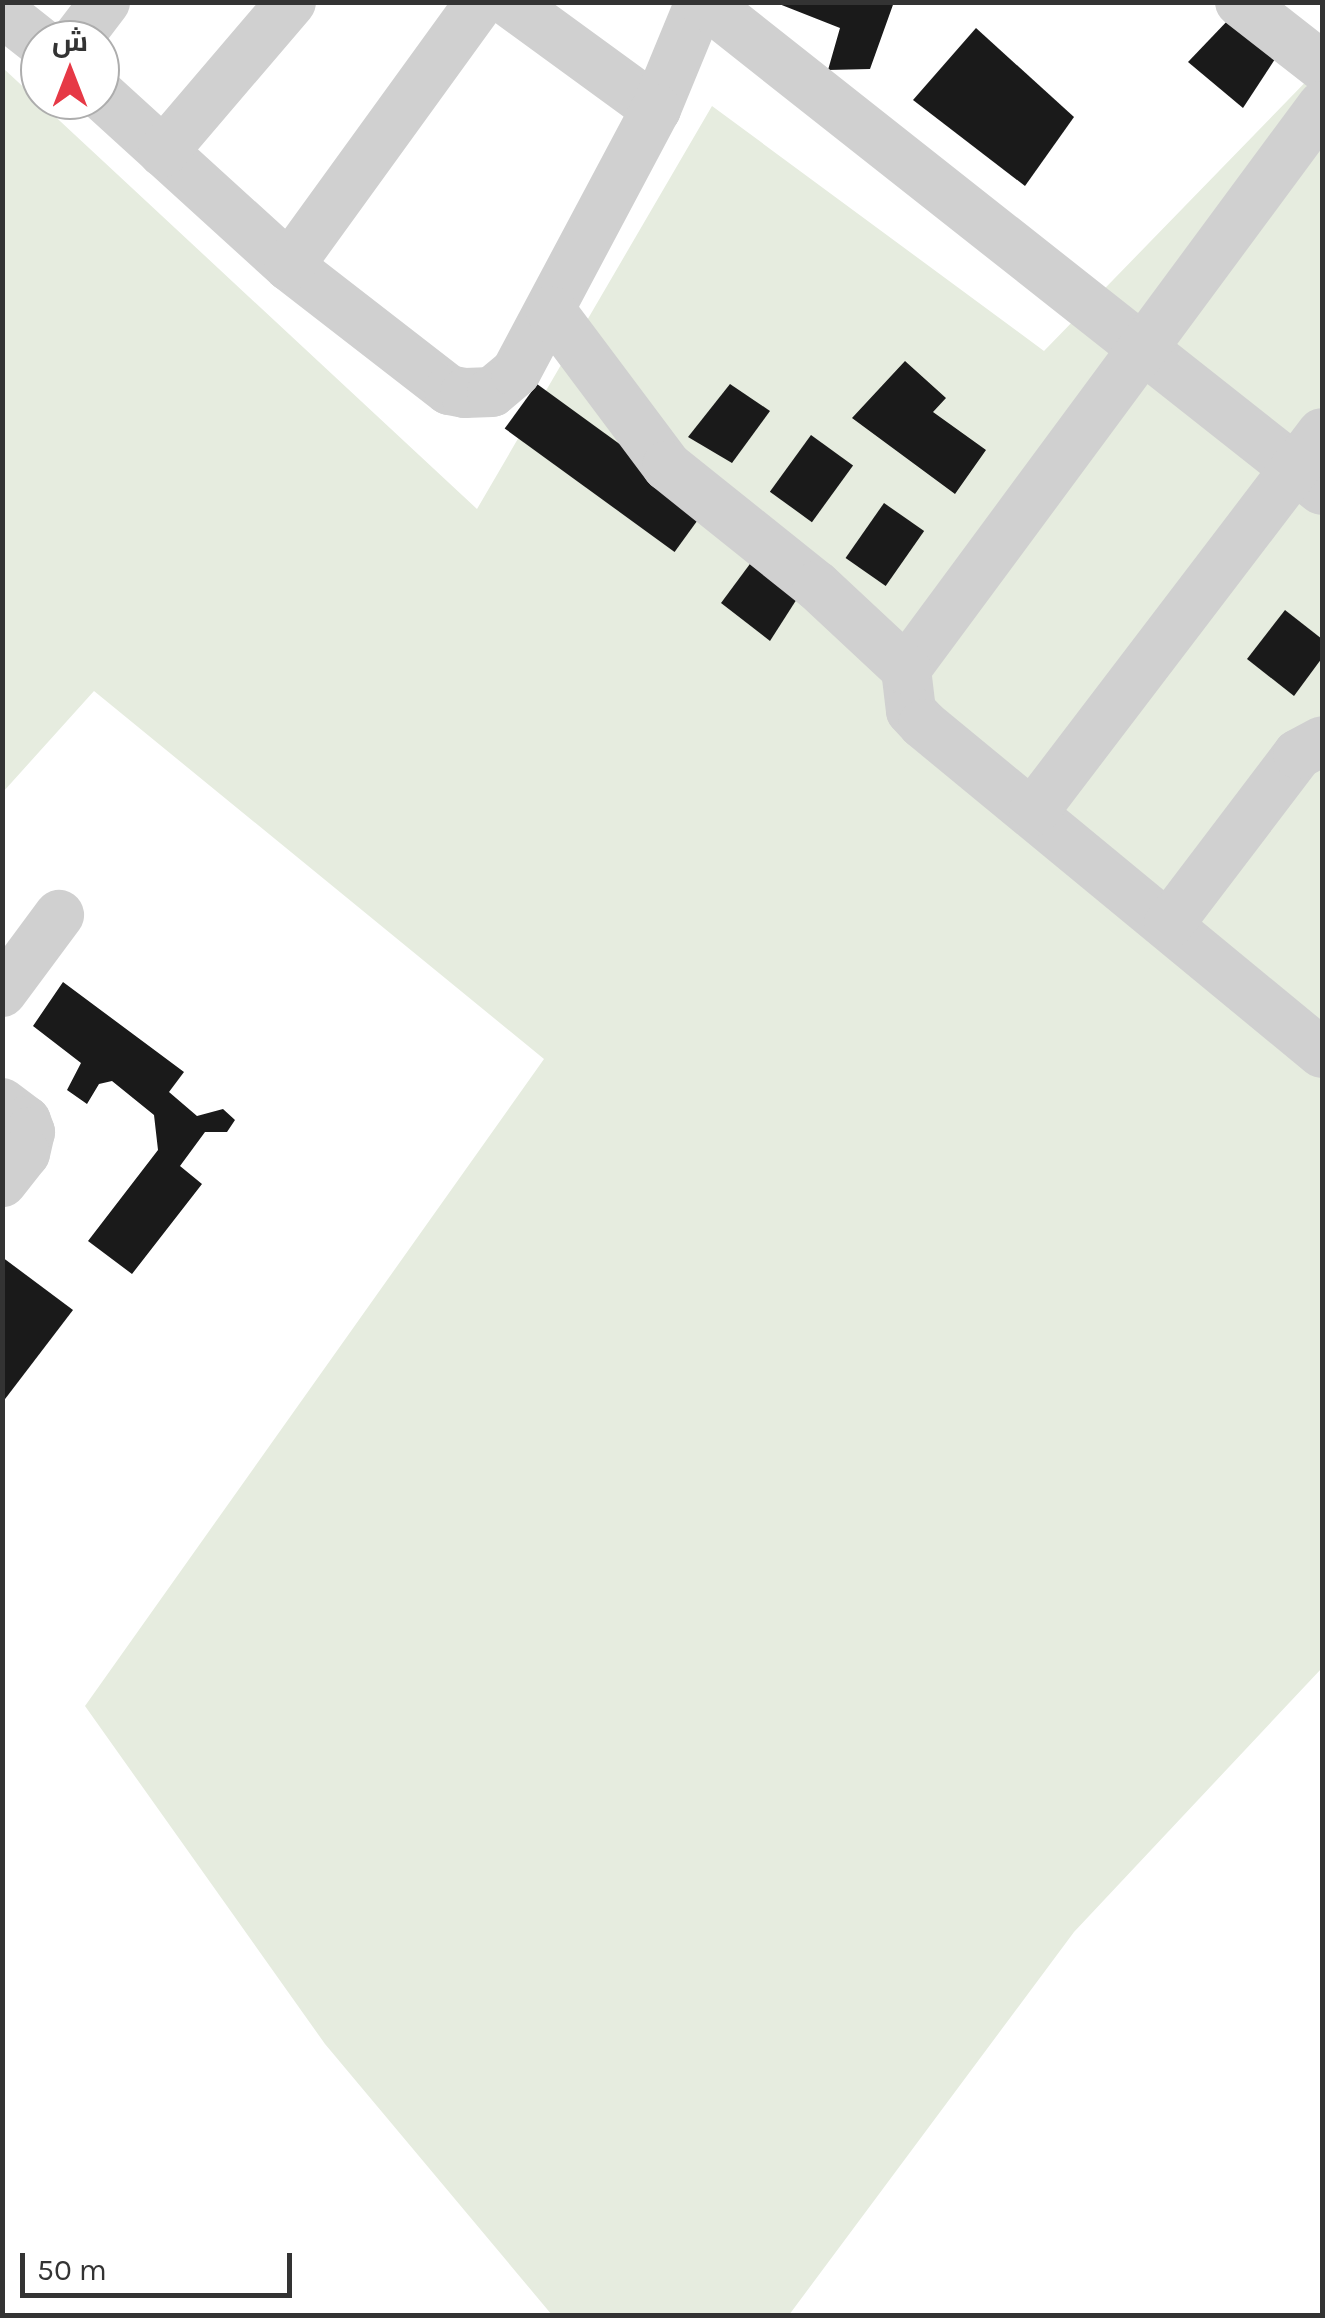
<!DOCTYPE html>
<html>
<head>
<meta charset="utf-8">
<style>
	body { margin:0 }
	#map { position:relative; width:1325px; height:2318px; overflow:hidden; background:#fff; font-family:Karla,Cairo,sans-serif }
	div>[style] { position:absolute }
	.green>* { inset:0; background:#e6ecdf }
	.building>* { inset:0; background:#1a1a1a; transform-origin:0 0 }
	.minor>* { height:50px; margin:-25px; padding:0 25px; transform-origin:25px; border-radius:25px; background:#d0d0d0 }
	span { translate:-50% -50%; white-space:nowrap; text-align:center; line-height:1.15; -webkit-text-stroke:10px #fff; paint-order:stroke }
	.frame { position:absolute; inset:0; border:5px solid #333; pointer-events:none }
	.north { position:absolute; left:20px; top:20px; width:100px; height:100px; box-sizing:border-box; background:#fff; border:2px solid #adadad; border-radius:50%; rotate:0deg; font-size:28px; font-weight:700; line-height:40px; text-align:center; color:#333 }
	.north::after { content:''; display:block; margin:auto; width:35px; height:45px; background:#e63946; clip-path:polygon(50% 0,100% 100%,50% 72%,0 100%) }
	.scale { position:absolute; left:20px; top:2253px; width:272px; height:45px; box-sizing:border-box; border:5px solid #333; border-top:0; padding-left:12px; font-size:30px; line-height:35px; white-space:nowrap; color:#333; -webkit-text-stroke:8px #fff; paint-order:stroke }
</style>
</head>
<body>
<div id="map">
	<div class="green">
		<i style="clip-path:polygon(1322px 65px,1322px 1668px,1074px 1932px,789px 2315px,552px 2315px,325px 2044px,85px 1706px,544px 1059px,94px 691px,3px 792px,3px 68px,477px 509px,712px 106px,1044px 351px)"></i>
	</div>
	<div class="building">
		<i style="clip-path:polygon(774px 2px,894px 2px,870px 69px,828px 70px,840px 28px)"></i>
		<i style="clip-path:polygon(1231px 17px,1277px 56px,1243px 108px,1188px 62px)"></i>
		<i style="clip-path:polygon(976px 28px,1074px 117px,1025px 186px,913px 100px)"></i>
		<i style="clip-path:polygon(905px 361px,946px 398px,933px 412px,986px 450px,955px 494px,852px 418px)"></i>
		<i style="left:537px;top:384px;width:210px;height:55px;rotate:36deg"></i>
		<i style="clip-path:polygon(730px 384px,770px 411px,732px 463px,688px 437px)"></i>
		<i style="left:811px;top:435px;width:52px;height:70px;rotate:36deg"></i>
		<i style="left:884px;top:503px;width:49px;height:67px;rotate:35deg"></i>
		<i style="clip-path:polygon(761px 549px,802px 591px,770px 641px,721px 603px)"></i>
		<i style="clip-path:polygon(1285px 610px,1322px 639px,1322px 658px,1294px 696px,1247px 659px)"></i>
		<i style="clip-path:polygon(63px 982px,184px 1072px,169px 1092px,197px 1116px,223px 1109px,235px 1120px,227px 1132px,205px 1132px,180px 1166px,202px 1184px,132px 1274px,88px 1241px,158px 1150px,154px 1115px,112px 1081px,99px 1084px,87px 1104px,67px 1090px,81px 1063px,33px 1026px)"></i>
		<i style="clip-path:polygon(2px 1257px,73px 1310px,2px 1403px)"></i>
	</div>
	<div class="minor">
		<i style="left:509px;top:2px;width:182px;rotate:36.1deg"></i>
		<i style="left:656px;top:109px;width:116px;rotate:-67.6deg"></i>
		<i style="left:704px;top:2px;width:787px;rotate:38.3deg"></i>
		<i style="left:1240px;top:2px;width:104px;rotate:38deg"></i>
		<i style="left:2px;top:12px;width:48px;rotate:38.3deg"></i>
		<i style="left:76px;top:40px;width:48px;rotate:-52.7deg"></i>
		<i style="left:100px;top:94px;width:256px;rotate:42.3deg"></i>
		<i style="left:289px;top:266px;width:202px;rotate:37.8deg"></i>
		<i style="left:449px;top:390px;width:16px;rotate:11deg"></i>
		<i style="left:465px;top:393px;width:27px;rotate:-2deg"></i>
		<i style="left:492px;top:392px;width:31px;rotate:-40deg"></i>
		<i style="left:516px;top:372px;width:298px;rotate:-62deg"></i>
		<i style="left:1322px;top:106px;width:700px;rotate:126.46deg"></i>
		<i style="left:906px;top:669px;width:42px;rotate:83.2deg"></i>
		<i style="left:911px;top:711px;width:18px;rotate:47deg"></i>
		<i style="left:923px;top:724px;width:517px;rotate:39.51deg"></i>
		<i style="left:163px;top:152px;width:197px;rotate:-49.5deg"></i>
		<i style="left:289px;top:266px;width:326px;rotate:-54.1deg"></i>
		<i style="left:551px;top:311px;width:194px;rotate:53.2deg"></i>
		<i style="left:667px;top:466px;width:192px;rotate:38.7deg"></i>
		<i style="left:817px;top:586px;width:122px;rotate:43deg"></i>
		<i style="left:1034px;top:811px;width:475px;rotate:-52.7deg"></i>
		<i style="left:1169px;top:924px;width:213px;rotate:-52.8deg"></i>
		<i style="left:1298px;top:754px;width:27px;rotate:-28deg"></i>
		<i style="left:2px;top:992px;width:96px;rotate:-53.5deg"></i>
		<i style="left:2px;top:1103px;width:30px;rotate:37deg"></i>
		<i style="left:26px;top:1121px;width:12px;rotate:70deg"></i>
		<i style="left:30px;top:1132px;width:22px;rotate:103deg"></i>
		<i style="left:25px;top:1153px;width:37px;rotate:128deg"></i>
	</div>
	<div class="frame"></div>
	<div class="north">ش</div>
	<div class="scale">50 m</div>
</div>
</body>
</html>
